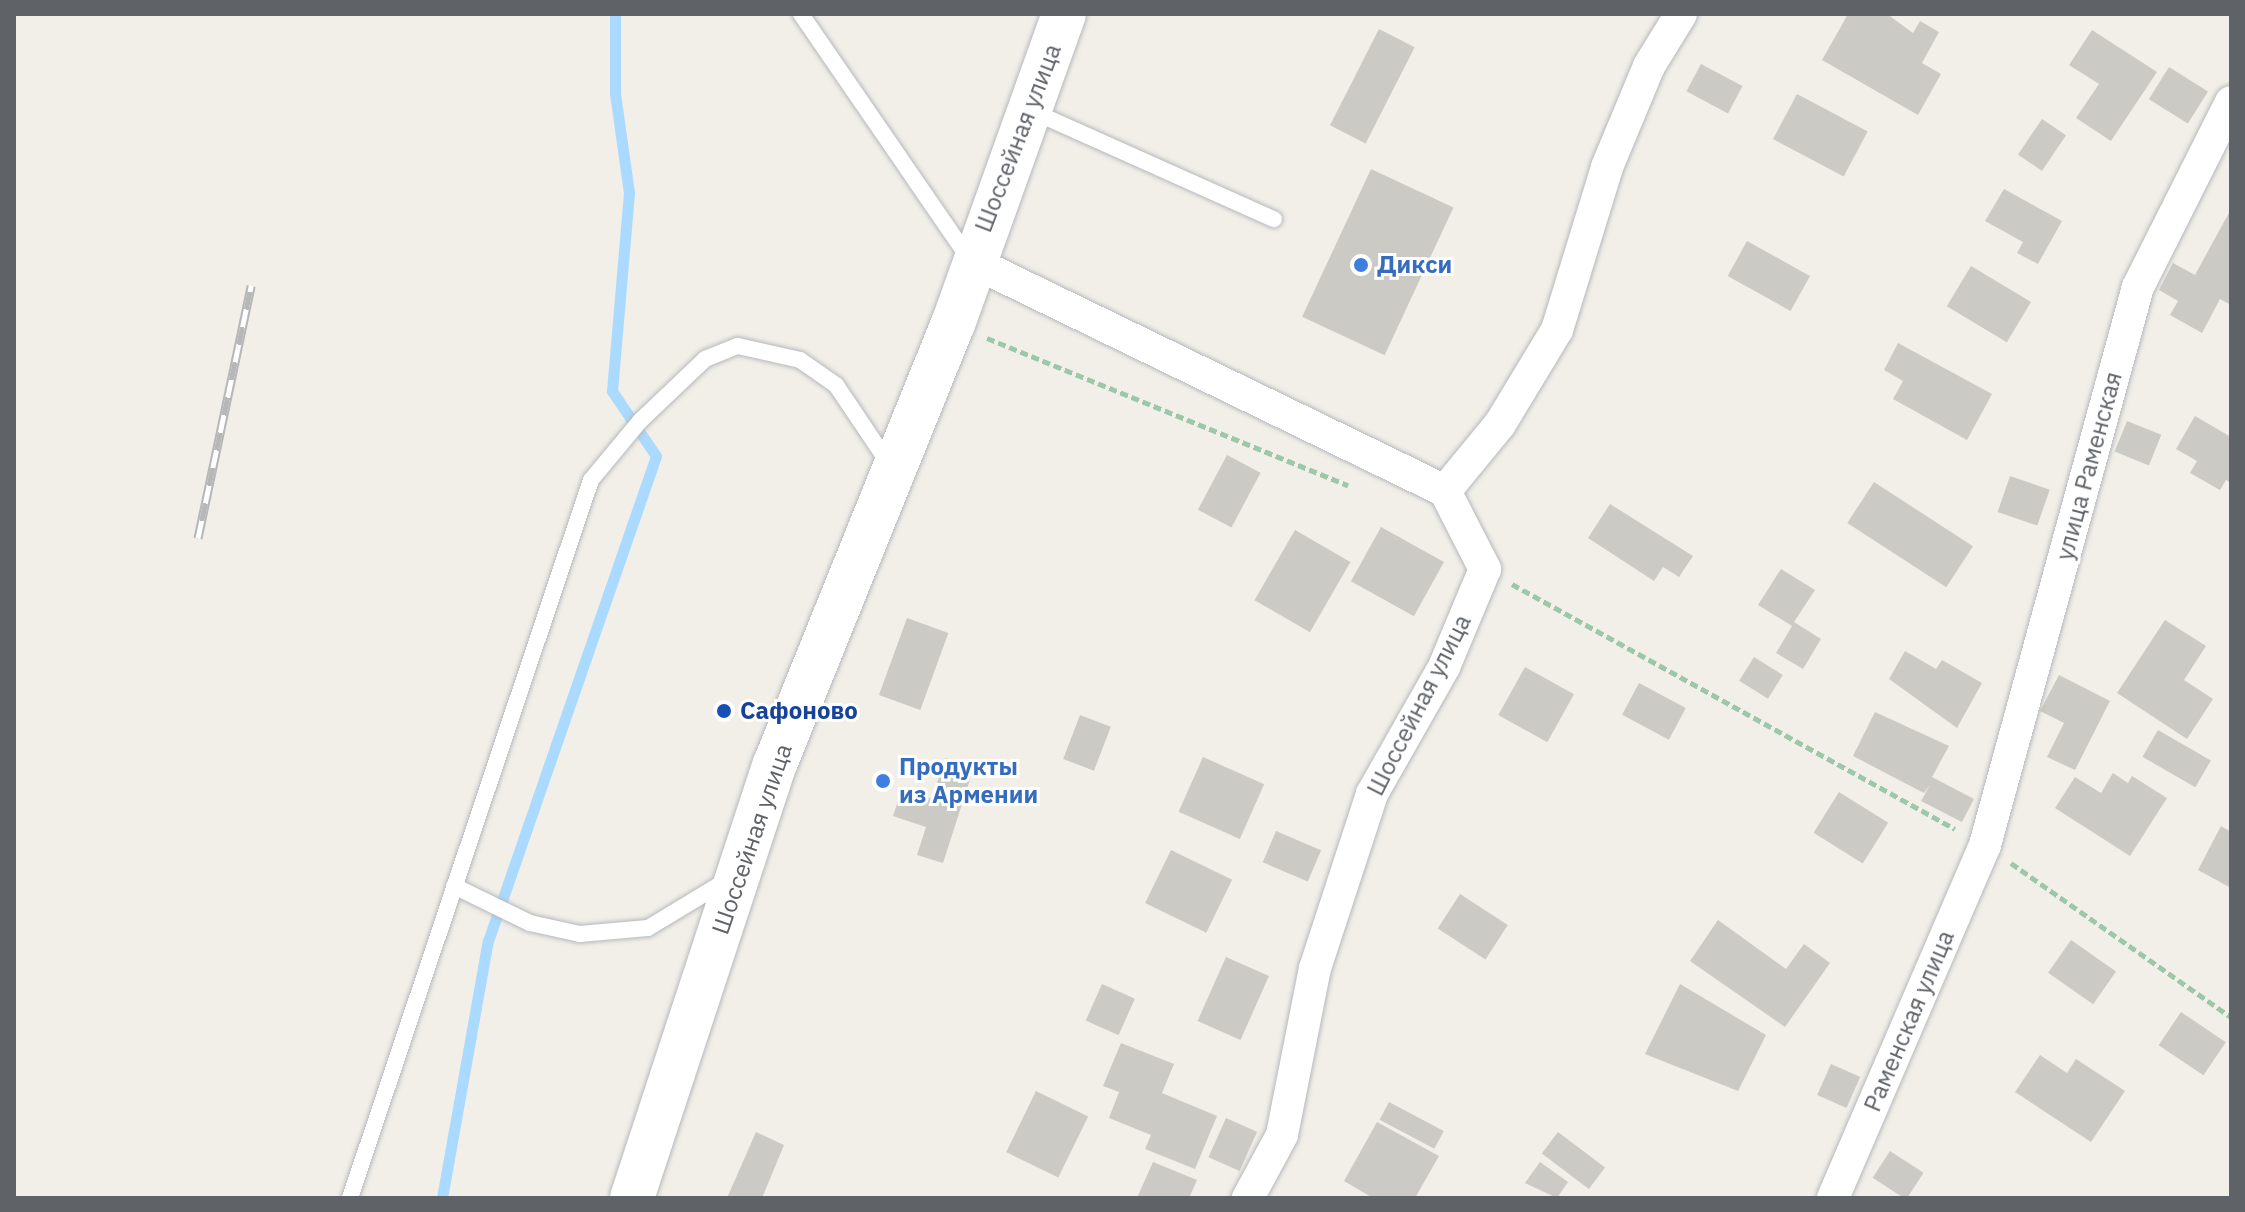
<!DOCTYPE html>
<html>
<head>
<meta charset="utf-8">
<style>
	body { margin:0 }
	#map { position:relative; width:2245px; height:1212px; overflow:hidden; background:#f1efe8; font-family:"IBM Plex Sans",sans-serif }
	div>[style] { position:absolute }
	.stream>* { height:11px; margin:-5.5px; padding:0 5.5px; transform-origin:5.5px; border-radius:5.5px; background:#aadaff }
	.building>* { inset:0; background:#cccac5; transform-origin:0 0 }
	.path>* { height:5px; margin-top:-2.5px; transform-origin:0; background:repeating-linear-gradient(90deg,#9cc7a9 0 8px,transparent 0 12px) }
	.roads { filter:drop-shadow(0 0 2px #b5b8bc) drop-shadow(0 0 2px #b5b8bc) }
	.lane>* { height:16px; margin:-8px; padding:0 8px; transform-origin:8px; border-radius:8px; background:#fff }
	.street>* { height:32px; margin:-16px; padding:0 16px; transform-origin:16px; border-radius:16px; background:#fff }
	.secondary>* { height:44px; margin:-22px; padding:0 22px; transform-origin:22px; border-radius:22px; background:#fff }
	.rail>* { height:9px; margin-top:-4.5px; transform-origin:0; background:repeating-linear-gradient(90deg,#fff 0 18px,#b6b7b8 0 36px); box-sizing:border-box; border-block:2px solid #b6b7b8 }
	.dots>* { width:22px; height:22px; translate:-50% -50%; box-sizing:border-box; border:4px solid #fff; border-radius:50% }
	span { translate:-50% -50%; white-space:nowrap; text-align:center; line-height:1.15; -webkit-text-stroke:6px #fff; paint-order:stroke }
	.street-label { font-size:24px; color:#5f6368 }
	.shop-label { font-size:24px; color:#366cbe; font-weight:700 }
	.left { translate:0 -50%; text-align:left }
	.transit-label { font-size:24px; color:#164399; font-weight:700 }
	.frame { position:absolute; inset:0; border:16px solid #5f6368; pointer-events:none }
</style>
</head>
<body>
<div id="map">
	<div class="stream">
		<i style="left:442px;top:1198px;width:261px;rotate:-79.9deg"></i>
		<i style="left:488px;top:941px;width:513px;rotate:-70.89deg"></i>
		<i style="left:656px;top:456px;width:78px;rotate:-124.1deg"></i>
		<i style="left:612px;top:391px;width:199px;rotate:-85.1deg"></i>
		<i style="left:629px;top:193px;width:101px;rotate:-98deg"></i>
		<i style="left:615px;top:93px;width:79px;rotate:-90deg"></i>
	</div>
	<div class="building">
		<i style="clip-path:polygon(1848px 14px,1887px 14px,1913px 33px,1920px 21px,1939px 32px,1922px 63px,1941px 74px,1918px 115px,1822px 60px)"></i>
		<i style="left:1379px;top:29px;width:40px;height:108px;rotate:27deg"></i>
		<i style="clip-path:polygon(2092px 30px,2157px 72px,2111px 141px,2076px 118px,2099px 84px,2069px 65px)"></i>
		<i style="left:1701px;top:64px;width:47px;height:31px;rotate:28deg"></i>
		<i style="left:2169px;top:67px;width:46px;height:38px;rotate:32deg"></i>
		<i style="left:1797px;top:94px;width:80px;height:51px;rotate:28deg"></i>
		<i style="left:2042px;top:119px;width:29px;height:43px;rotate:34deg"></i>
		<i style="left:1371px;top:169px;width:91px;height:163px;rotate:25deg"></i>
		<i style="clip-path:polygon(2004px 189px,2062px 221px,2038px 264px,2017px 253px,2023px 242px,1985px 221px)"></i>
		<i style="clip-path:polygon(2231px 209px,2231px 305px,2220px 299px,2202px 333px,2170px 315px,2178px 301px,2159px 290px,2173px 263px,2195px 275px)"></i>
		<i style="left:1747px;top:241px;width:72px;height:40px;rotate:29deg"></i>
		<i style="left:1971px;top:266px;width:70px;height:47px;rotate:31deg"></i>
		<i style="clip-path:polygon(1898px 343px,1992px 394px,1967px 440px,1893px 399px,1903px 381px,1884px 370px)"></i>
		<i style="clip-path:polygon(2195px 416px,2231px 437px,2231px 483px,2226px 480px,2220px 490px,2190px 473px,2197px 461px,2176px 449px)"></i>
		<i style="left:2127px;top:421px;width:37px;height:33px;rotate:22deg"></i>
		<i style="left:1227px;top:455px;width:38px;height:62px;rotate:28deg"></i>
		<i style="left:2010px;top:476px;width:42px;height:38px;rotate:19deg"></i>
		<i style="left:1874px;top:482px;width:118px;height:49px;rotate:33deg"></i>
		<i style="clip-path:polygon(1610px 504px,1693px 556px,1679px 577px,1663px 567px,1654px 581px,1588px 538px)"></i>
		<i style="left:1381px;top:527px;width:72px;height:62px;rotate:29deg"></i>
		<i style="left:1295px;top:530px;width:64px;height:81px;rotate:30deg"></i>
		<i style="clip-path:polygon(1781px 569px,1815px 590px,1794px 622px,1821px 639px,1803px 669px,1776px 653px,1792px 626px,1758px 605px)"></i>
		<i style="left:907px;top:618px;width:44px;height:82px;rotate:20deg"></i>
		<i style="clip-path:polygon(2165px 620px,2206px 646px,2184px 680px,2213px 699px,2187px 739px,2117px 693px)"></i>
		<i style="clip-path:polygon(1905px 651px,1936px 669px,1942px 660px,1982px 683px,1957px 728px,1889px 679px)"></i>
		<i style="left:1754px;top:657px;width:34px;height:28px;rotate:32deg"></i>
		<i style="left:1525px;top:667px;width:56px;height:55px;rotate:29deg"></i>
		<i style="clip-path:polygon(2059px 675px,2110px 701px,2075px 770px,2047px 757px,2064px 723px,2040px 711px)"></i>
		<i style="left:1639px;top:683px;width:53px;height:36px;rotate:28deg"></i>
		<i style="clip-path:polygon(1875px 712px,1949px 746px,1932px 777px,1974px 799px,1962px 822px,1921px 801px,1930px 785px,1924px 793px,1853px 756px)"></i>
		<i style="left:1080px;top:715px;width:33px;height:47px;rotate:21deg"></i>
		<i style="left:2158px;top:730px;width:61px;height:31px;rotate:30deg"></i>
		<i style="left:1203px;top:757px;width:67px;height:60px;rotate:24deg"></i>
		<i style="clip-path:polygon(945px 758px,974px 767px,943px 863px,917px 855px,926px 827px,893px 816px,902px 789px,932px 799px)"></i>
		<i style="clip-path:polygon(2113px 773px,2128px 783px,2132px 776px,2167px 798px,2130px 856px,2055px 808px,2075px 777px,2101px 793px)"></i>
		<i style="left:1839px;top:792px;width:58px;height:48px;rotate:32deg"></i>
		<i style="clip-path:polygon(2221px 826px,2231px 832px,2231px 888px,2198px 870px)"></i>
		<i style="left:1276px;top:831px;width:49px;height:34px;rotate:23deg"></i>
		<i style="left:1171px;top:850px;width:68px;height:59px;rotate:26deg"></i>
		<i style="left:1460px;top:894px;width:57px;height:41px;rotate:33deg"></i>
		<i style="clip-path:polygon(1718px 920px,1786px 969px,1804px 944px,1830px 963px,1785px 1027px,1690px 961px)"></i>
		<i style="left:2071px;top:940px;width:55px;height:40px;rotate:35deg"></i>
		<i style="left:1226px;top:957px;width:47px;height:70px;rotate:24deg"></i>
		<i style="left:1102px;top:984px;width:36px;height:40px;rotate:24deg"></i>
		<i style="clip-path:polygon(1680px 984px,1766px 1035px,1738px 1091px,1645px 1054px)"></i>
		<i style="left:2181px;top:1012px;width:54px;height:40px;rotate:34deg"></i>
		<i style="clip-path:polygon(1121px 1043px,1174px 1064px,1162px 1093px,1217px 1116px,1195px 1169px,1145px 1149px,1151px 1135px,1109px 1118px,1119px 1092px,1103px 1086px)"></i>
		<i style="clip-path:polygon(2040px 1055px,2067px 1073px,2076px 1059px,2125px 1091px,2091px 1142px,2015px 1092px)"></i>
		<i style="left:1831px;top:1064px;width:32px;height:34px;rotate:24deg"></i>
		<i style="left:1036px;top:1091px;width:58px;height:68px;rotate:26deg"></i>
		<i style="left:1389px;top:1102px;width:62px;height:20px;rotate:28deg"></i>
		<i style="left:1226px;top:1118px;width:34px;height:43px;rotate:24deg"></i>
		<i style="clip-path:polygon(1377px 1122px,1439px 1156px,1415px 1198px,1373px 1198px,1344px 1181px)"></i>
		<i style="clip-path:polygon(756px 1132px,784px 1145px,762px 1198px,727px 1198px)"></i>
		<i style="left:1558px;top:1132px;width:59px;height:27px;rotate:37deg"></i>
		<i style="left:1890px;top:1151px;width:40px;height:32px;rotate:33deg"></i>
		<i style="clip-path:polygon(1153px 1162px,1197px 1180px,1189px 1198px,1137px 1198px)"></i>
		<i style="clip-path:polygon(1540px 1162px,1568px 1182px,1557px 1198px,1525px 1183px)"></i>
	</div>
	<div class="path">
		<i style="left:987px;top:338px;width:390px;rotate:22.2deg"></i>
		<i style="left:1512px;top:584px;width:506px;rotate:28.94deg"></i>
		<i style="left:2011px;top:863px;width:269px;rotate:35deg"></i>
	</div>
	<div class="roads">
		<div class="lane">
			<i style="left:801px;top:14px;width:298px;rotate:55.5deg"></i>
			<i style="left:1032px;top:111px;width:265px;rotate:24.1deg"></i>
			<i style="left:454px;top:886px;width:85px;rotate:26deg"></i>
			<i style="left:530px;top:923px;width:51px;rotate:12.4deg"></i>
			<i style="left:580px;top:934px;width:68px;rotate:-5deg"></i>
			<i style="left:648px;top:928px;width:95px;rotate:-31.2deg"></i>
			<i style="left:350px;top:1198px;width:757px;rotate:-71.45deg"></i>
			<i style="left:591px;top:480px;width:77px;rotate:-50.3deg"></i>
			<i style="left:640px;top:421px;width:90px;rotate:-43.6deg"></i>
			<i style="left:705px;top:359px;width:35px;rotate:-22deg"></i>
			<i style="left:738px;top:346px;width:64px;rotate:12.7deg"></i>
			<i style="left:800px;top:360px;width:44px;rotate:34.8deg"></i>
			<i style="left:836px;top:385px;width:95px;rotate:56.1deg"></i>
		</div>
		<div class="street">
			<i style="left:971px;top:261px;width:527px;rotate:25.88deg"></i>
			<i style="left:1445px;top:491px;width:88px;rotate:62.9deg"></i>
			<i style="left:1485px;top:569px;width:106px;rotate:112.7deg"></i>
			<i style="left:1444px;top:667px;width:146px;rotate:119.6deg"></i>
			<i style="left:1372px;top:794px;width:183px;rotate:108.1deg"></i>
			<i style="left:1315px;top:968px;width:170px;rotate:101.2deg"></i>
			<i style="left:1282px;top:1135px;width:72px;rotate:118.4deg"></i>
			<i style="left:1445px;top:491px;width:87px;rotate:-50.6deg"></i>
			<i style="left:1500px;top:424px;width:110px;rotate:-58.8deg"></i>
			<i style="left:1557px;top:330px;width:170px;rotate:-72.9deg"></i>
			<i style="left:1607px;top:167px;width:109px;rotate:-67.4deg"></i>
			<i style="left:1649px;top:66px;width:61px;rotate:-58.4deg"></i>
			<i style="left:1833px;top:1198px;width:384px;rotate:-66.7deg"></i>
			<i style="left:1985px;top:845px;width:579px;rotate:-74.67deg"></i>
			<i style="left:2138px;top:287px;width:207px;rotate:-63.3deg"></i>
		</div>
		<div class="secondary">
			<i style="left:632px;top:1198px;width:457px;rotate:-71.8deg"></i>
			<i style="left:775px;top:764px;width:475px;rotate:-68deg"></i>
			<i style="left:953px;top:324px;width:329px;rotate:-70.3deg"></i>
		</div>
	</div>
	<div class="rail">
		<i style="left:198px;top:538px;width:258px;rotate:-78.1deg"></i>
	</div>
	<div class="dots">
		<i style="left:1361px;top:265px;background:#3f7fe0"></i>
		<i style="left:724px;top:711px;background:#1a4fb4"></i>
		<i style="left:883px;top:781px;background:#3f7fe0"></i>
	</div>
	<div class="street-label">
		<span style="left:1018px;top:138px;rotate:-69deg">Шоссейная улица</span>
		<span style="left:2089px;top:466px;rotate:-75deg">улица Раменская</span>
		<span style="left:1419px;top:705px;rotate:-63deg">Шоссейная улица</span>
		<span style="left:752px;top:839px;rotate:-71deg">Шоссейная улица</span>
		<span style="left:1909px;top:1021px;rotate:-67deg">Раменская улица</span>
	</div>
	<div class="shop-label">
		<span class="left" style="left:1377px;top:265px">Дикси</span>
		<span class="left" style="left:899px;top:781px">Продукты<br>из Армении</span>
	</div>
	<div class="transit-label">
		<span class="left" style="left:740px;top:711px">Сафоново</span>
	</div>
	<div class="frame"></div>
</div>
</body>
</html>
